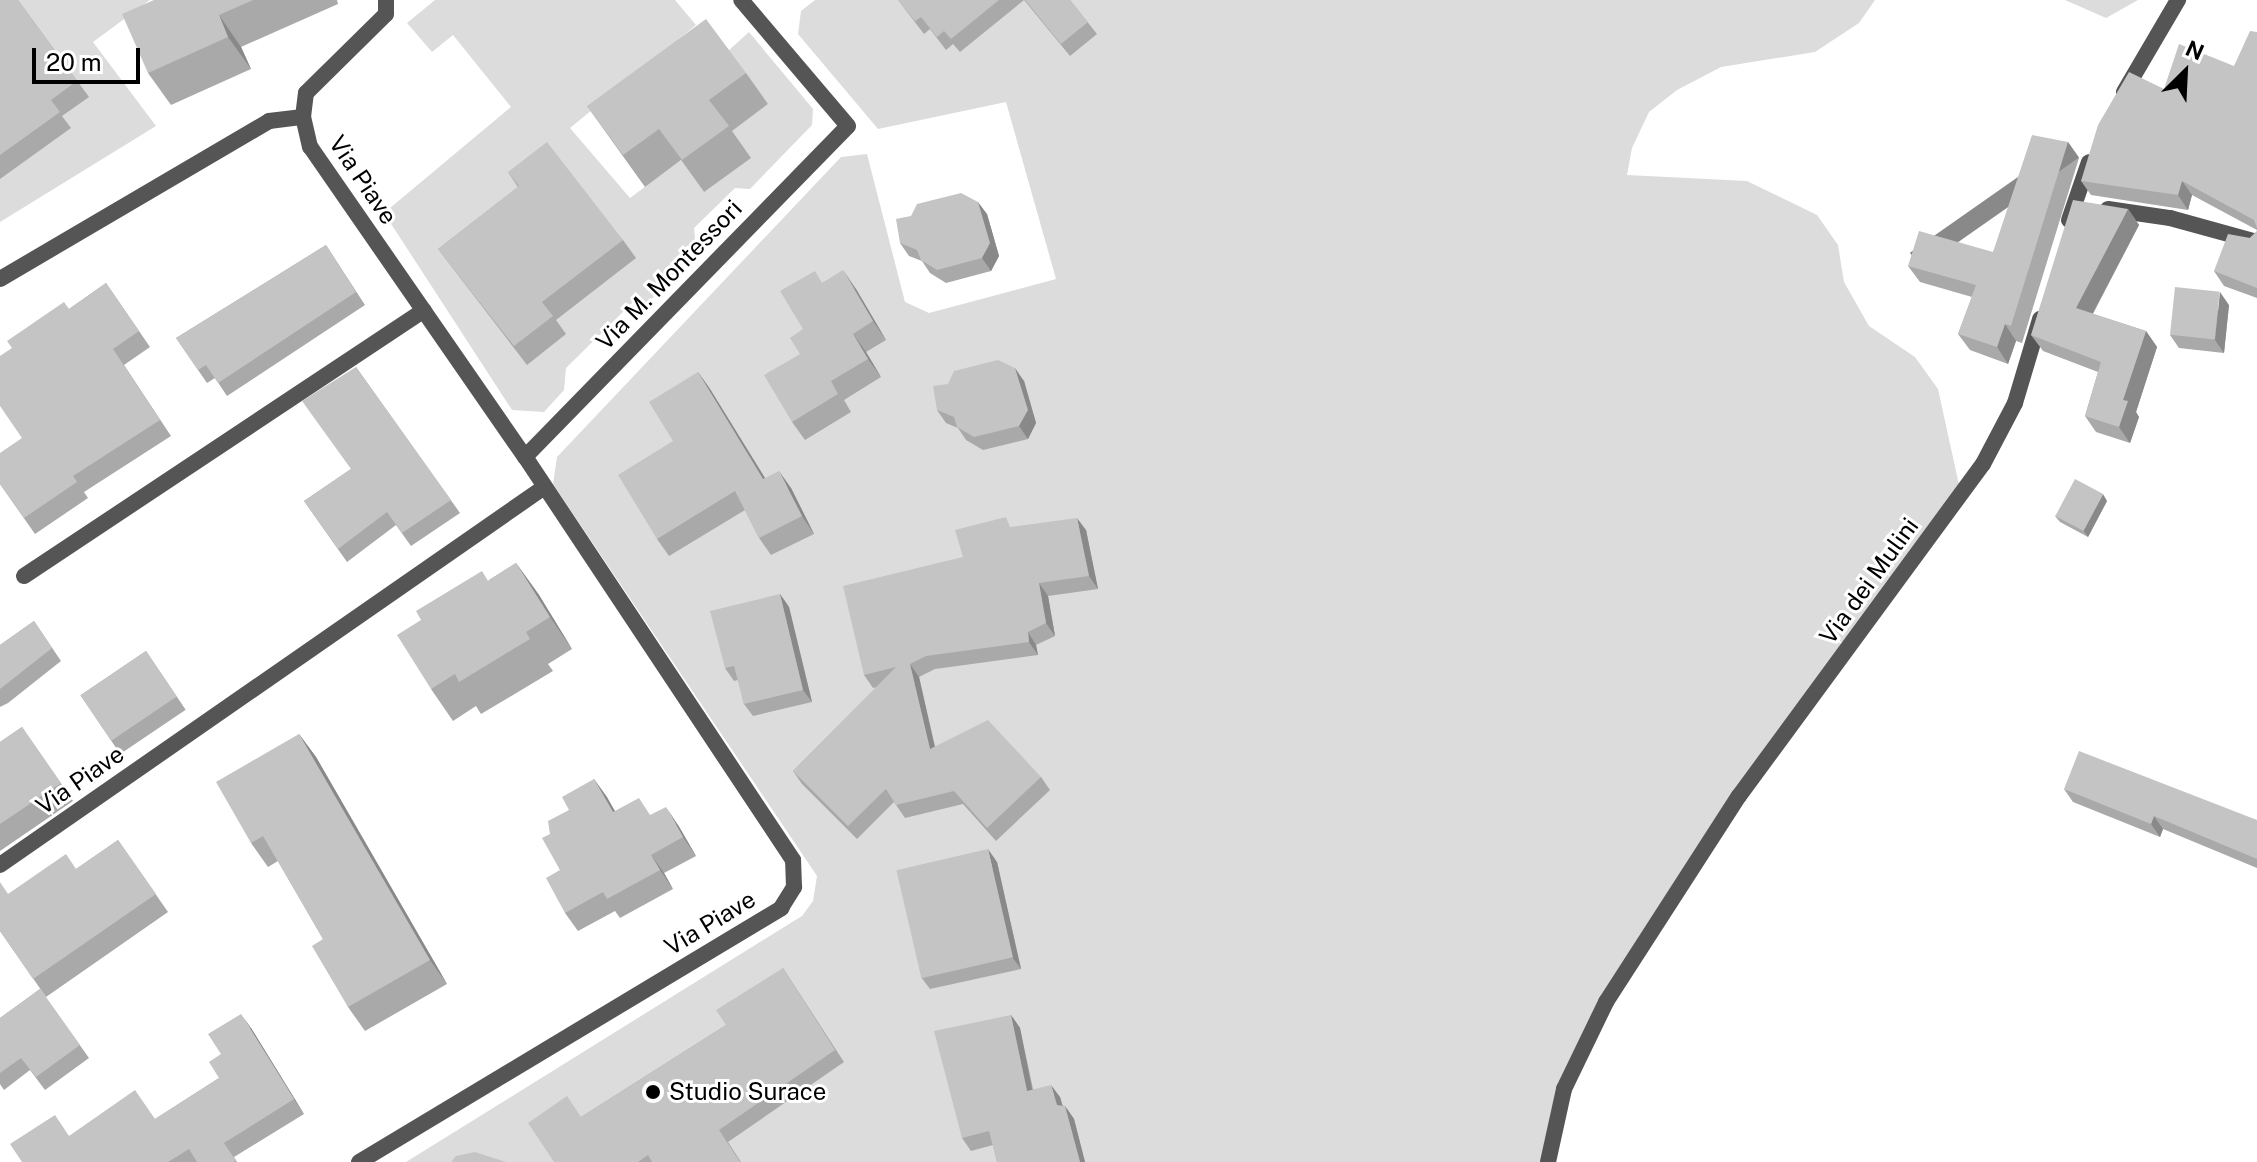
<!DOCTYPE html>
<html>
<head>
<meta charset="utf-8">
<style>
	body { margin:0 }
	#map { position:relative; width:2257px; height:1162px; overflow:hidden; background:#fff; font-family:"Public Sans",sans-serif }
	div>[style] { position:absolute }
	.green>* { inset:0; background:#dcdcdc }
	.street>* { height:16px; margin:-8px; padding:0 8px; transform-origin:8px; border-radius:8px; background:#555 }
	.wall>* { inset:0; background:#a9a9a9; transform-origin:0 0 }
	.shaded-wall>* { inset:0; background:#898989; transform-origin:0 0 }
	.building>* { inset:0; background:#c4c4c4; transform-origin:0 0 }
	.dots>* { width:22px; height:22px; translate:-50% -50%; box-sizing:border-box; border:4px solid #fff; border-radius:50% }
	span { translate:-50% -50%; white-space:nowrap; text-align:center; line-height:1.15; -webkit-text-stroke:6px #fff; paint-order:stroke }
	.street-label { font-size:24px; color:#000 }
	.poi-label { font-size:24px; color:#000 }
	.left { translate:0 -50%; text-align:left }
	.north { position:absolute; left:2145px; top:32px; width:80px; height:80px; -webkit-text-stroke:6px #fff; paint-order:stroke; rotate:24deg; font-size:22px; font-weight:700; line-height:32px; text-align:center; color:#000 }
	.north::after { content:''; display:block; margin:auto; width:28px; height:36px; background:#000; clip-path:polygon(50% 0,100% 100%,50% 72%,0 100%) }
	.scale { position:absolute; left:32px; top:48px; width:108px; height:36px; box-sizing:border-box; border:4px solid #000; border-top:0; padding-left:10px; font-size:24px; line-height:28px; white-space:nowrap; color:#000; -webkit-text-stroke:6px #fff; paint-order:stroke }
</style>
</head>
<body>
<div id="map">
	<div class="green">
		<i style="clip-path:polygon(0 0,150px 0,93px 42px,156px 126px,0 222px)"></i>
		<i style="clip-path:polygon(435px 0,675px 0,696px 25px,570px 128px,630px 198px,681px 160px,704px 192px,731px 131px,768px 104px,728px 51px,749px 32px,813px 109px,812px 125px,750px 189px,735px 188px,694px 228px,696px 248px,649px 302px,634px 301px,566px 368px,564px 390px,544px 412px,512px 410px,384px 213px,511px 107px,453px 35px,432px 52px,407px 23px)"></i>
		<i style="clip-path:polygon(815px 0,1875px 0,1859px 23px,1815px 52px,1721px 67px,1677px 90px,1649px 112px,1632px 148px,1627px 175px,1747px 181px,1817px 215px,1838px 245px,1844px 282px,1869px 326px,1915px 357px,1938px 389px,1961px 494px,1739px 796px,1606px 1002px,1564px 1089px,1548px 1162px,406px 1162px,802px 916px,813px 901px,817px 876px,553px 484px,557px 457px,841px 157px,867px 154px,905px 302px,929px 313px,1056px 279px,1006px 102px,878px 129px,798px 34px,801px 11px)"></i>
		<i style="clip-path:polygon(2065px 0,2138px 0,2106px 18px)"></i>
	</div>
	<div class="street">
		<i style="left:2124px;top:92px;width:107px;rotate:-59.6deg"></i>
		<i style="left:2108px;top:209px;width:63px;rotate:8.3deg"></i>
		<i style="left:2170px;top:218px;width:90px;rotate:15.4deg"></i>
		<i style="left:2069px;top:220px;width:61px;rotate:-71deg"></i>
		<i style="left:0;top:279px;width:312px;rotate:-30.4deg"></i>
		<i style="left:269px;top:121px;width:34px;rotate:-7deg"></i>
		<i style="left:525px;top:457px;width:462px;rotate:-45.7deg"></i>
		<i style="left:848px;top:126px;width:165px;rotate:-130.3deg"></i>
		<i style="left:24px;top:576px;width:480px;rotate:-33.6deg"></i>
		<i style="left:0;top:865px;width:661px;rotate:-34.77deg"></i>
		<i style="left:359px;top:1162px;width:493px;rotate:-31deg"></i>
		<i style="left:781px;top:908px;width:25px;rotate:-58deg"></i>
		<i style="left:794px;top:887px;width:27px;rotate:-92deg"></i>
		<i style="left:793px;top:860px;width:484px;rotate:-123.6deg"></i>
		<i style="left:525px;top:457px;width:377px;rotate:-124.7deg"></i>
		<i style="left:310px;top:147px;width:31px;rotate:-103deg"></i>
		<i style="left:303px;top:117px;width:24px;rotate:-83deg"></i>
		<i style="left:306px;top:93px;width:112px;rotate:-44.6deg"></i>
		<i style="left:386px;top:14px;width:14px;rotate:-90deg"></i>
		<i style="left:1548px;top:1162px;width:75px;rotate:-77.6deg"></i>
		<i style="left:1564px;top:1089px;width:97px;rotate:-64.2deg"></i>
		<i style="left:1606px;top:1002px;width:245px;rotate:-57.2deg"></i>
		<i style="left:1739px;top:796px;width:412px;rotate:-53.7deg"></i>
		<i style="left:1983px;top:464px;width:69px;rotate:-62.3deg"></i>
		<i style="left:2015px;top:403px;width:88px;rotate:-73.4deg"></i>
	</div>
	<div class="wall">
		<i style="clip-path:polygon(0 0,18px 0,89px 97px,62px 116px,71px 128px,0 179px)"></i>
		<i style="clip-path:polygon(154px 0,337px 0,338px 4px,241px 47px,251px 69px,171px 105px,148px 73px)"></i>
		<i style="clip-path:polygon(898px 0,1070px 0,1097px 34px,1070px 56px,1024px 0,960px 52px,953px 44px,946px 50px,930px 29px,924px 34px)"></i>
		<i style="clip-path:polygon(2257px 32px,2257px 230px,2192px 195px,2188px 210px,2091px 195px,2081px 181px,2164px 89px,2234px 66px)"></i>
		<i style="clip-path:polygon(746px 73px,768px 104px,732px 131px,751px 158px,704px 192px,681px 160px,645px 187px,587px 106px)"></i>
		<i style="clip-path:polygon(2068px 142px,2079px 158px,2022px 343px,2016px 341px,2008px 364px,1970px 350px,1958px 334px,1972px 297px,1920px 282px,1908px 266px,1993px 252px)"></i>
		<i style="clip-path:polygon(508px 172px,623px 240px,636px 258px,556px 320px,566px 334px,527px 365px,438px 249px,518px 187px)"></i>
		<i style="clip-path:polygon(2128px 209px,2139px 225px,2093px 314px,2146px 331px,2157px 347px,2136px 412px,2139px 417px,2130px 443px,2096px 432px,2085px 416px,2098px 372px,2043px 351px,2031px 335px)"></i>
		<i style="clip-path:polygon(987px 214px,999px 256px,991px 271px,946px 283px,930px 273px,922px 261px,909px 256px,900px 243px)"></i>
		<i style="clip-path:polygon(2257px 231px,2257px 298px,2224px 286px,2214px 271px)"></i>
		<i style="clip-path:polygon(326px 245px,365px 305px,227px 396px,215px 378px,207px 383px,176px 338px)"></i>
		<i style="clip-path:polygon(823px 282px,856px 289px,886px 340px,866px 352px,881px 377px,844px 400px,851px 412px,805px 440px,792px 422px,803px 329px)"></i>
		<i style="clip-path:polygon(106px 283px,150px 347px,124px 365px,171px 436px,84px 492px,88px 498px,35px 534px,0 484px,22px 438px,69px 309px)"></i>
		<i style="clip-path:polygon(2229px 305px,2224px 353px,2179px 348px,2170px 335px)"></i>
		<i style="clip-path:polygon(356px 367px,460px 513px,411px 546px,396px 525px,347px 562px,304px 501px,351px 469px)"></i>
		<i style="clip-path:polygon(698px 372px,710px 389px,765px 478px,791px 488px,814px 534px,771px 555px,759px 538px,745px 510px,669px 556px,657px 539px,673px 441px)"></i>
		<i style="clip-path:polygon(1024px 381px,1036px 423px,1028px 439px,983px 450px,966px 440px,958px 428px,946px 423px,937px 410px)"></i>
		<i style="clip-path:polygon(2107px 501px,2088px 537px,2060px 522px,2055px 516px)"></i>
		<i style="clip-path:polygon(1012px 527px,1086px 530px,1098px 589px,1048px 596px,1055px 636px,1036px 645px,1038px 655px,935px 669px,919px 677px,935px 746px,1041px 777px,1050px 790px,996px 841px,963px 804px,905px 818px,894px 802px,857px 839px,802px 784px,793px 771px,877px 687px,873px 688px,864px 675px,963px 557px)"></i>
		<i style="clip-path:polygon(516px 563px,539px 595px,572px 649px,548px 664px,553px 671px,481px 714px,476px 706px,453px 721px,431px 689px,489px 580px)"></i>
		<i style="clip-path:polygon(780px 594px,789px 607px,812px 702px,753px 716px,744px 704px,738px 680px,734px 681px,725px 668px)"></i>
		<i style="clip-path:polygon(34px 621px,61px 661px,8px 703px,0 707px,0 645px)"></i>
		<i style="left:146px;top:651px;width:71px;height:79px;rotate:56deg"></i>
		<i style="clip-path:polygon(22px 727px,73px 801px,0 851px,0 742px)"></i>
		<i style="clip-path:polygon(299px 734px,316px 757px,447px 984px,365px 1031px,348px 1007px,323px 939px,278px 861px,268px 867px,251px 843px)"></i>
		<i style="clip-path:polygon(594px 779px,615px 811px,651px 815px,678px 825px,696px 856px,664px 873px,673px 889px,620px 918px,615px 911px,578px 931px,565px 913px,560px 870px,550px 834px)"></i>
		<i style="clip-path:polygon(2064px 789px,2257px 820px,2257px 868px,2163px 829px,2160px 837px,2073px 802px)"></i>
		<i style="clip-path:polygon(118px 840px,168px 912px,46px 997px,0 931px,8px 894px,76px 869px)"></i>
		<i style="clip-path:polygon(997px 862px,1021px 969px,930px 989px,921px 977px)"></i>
		<i style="clip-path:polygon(783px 968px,844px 1062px,728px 1142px,741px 1162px,554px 1162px,581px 1117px,726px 1025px)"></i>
		<i style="clip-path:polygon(40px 989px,89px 1058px,45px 1090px,30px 1070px,4px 1090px,0 1084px,0 1018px)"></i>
		<i style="clip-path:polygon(1011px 1015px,1020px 1028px,1033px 1089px,1060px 1097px,1062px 1105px,1065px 1106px,1074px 1119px,1085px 1162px,997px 1162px,993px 1145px,971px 1151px,962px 1138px)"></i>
		<i style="clip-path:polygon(251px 1028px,304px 1114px,234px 1157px,237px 1162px,22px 1162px,69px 1136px,155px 1119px,219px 1078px,221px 1054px)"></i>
	</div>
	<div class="shaded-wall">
		<i style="clip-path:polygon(219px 15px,241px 47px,251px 69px,228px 37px)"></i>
		<i style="left:2068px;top:142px;width:19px;height:193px;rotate:55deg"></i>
		<i style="clip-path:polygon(2182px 181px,2192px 195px,2188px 210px,2178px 195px)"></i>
		<i style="clip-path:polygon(978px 202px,987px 214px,999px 256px,991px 271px,982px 258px)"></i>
		<i style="clip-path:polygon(2128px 209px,2139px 225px,2087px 324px,2076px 308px)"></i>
		<i style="clip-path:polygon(843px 270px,856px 289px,886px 340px,873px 321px)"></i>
		<i style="clip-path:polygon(2220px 292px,2229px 305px,2224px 353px,2215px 340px)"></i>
		<i style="clip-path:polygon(2005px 324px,2016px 341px,2008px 364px,1997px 347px)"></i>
		<i style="clip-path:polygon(2146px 331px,2157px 347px,2136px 412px,2139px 417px,2130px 443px,2119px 427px,2123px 400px)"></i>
		<i style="clip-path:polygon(853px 334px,866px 352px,881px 377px,868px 359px)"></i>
		<i style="clip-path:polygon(1015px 368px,1024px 381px,1036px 423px,1028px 439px,1019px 426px)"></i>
		<i style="clip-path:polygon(698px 372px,710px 389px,776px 496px,763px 479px)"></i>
		<i style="clip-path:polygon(779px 471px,791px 488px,814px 534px,802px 516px)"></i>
		<i style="clip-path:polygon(2103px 494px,2107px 501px,2088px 537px,2083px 530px)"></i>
		<i style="clip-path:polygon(1077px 518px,1086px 530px,1098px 589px,1089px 576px)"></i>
		<i style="clip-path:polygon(516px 563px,539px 595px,572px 649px,550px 617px)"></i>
		<i style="clip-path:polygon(1039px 583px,1048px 596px,1055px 636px,1046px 623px)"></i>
		<i style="clip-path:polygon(780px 594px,789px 607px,812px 702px,803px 690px)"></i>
		<i style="clip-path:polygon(1028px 632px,1036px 645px,1038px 655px,1029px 642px)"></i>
		<i style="clip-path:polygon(910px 664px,919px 677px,938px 762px,930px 749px)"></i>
		<i style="clip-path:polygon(299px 734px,316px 757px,447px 984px,430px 960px)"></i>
		<i style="clip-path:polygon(594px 779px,607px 797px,626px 831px,613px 812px)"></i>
		<i style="clip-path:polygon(666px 807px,678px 825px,696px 856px,683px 837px)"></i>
		<i style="clip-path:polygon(2154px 816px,2163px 829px,2160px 837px,2151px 824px)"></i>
		<i style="clip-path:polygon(988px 849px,997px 862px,1021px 969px,1012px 957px)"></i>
		<i style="clip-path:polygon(651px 855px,664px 873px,673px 889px,660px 870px)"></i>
		<i style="clip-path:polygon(241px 1014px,251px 1028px,304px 1114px,294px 1099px)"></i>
		<i style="clip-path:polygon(1011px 1015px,1020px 1028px,1035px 1104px,1027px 1091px)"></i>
		<i style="clip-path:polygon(1051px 1085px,1060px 1097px,1066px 1117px,1057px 1105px)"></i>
		<i style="clip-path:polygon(1065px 1106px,1074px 1119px,1085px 1162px,1080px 1162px)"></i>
	</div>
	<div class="building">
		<i style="clip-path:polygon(0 0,18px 0,77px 81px,51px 100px,60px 112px,0 155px)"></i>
		<i style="clip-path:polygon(154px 0,253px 0,219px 15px,228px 37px,148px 73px,122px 14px)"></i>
		<i style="clip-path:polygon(898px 0,999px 0,951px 39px,944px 31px,937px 37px,921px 17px,915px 21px)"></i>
		<i style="clip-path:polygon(1025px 0,1070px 0,1088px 22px,1061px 44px)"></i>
		<i style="clip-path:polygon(706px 19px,746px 73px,709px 100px,729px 126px,682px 160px,659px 129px,623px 155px,587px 106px)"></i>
		<i style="clip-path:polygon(2250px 31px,2257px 32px,2257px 228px,2254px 220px,2182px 181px,2178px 195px,2081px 181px,2098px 125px,2129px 72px,2164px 89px,2179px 44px,2234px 66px)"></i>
		<i style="clip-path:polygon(2032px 135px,2068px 142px,2011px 326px,2005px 324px,1997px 347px,1958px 334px,1976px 285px,1908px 266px,1919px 231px,1993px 252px)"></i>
		<i style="clip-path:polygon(547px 142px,623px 240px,542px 302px,553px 316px,514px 346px,438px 249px,519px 186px,508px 172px)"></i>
		<i style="clip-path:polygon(961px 193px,978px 202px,990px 243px,982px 258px,937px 270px,921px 260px,917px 250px,900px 243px,896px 219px,911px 216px,917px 204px)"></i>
		<i style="clip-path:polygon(2073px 200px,2128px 209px,2076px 308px,2146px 331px,2123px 400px,2128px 401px,2119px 427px,2085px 416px,2101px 362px,2031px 335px)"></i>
		<i style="clip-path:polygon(2257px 231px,2257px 288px,2214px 271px,2228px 234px,2250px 238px)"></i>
		<i style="clip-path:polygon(326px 245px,356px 292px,218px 383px,206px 365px,198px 370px,176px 338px)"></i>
		<i style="clip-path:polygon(843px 270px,873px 321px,853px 334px,868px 359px,831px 381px,838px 394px,792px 422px,764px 375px,800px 354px,790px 338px,803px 329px,780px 291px,815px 271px,822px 283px)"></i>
		<i style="clip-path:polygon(106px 283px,139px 331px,113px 349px,160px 420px,73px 476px,77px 482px,24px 518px,0 484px,0 453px,22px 438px,0 406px,0 356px,12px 348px,7px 341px,64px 302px,69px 309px)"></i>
		<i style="left:2175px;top:287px;width:45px;height:48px;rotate:6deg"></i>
		<i style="clip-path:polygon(998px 360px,1015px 368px,1028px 410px,1019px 426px,974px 437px,957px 427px,954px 417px,937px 410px,933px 386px,948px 384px,954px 371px)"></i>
		<i style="clip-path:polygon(356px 367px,451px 500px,402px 533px,387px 512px,338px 549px,304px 501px,351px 469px,302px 401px)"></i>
		<i style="clip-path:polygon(698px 372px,763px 479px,779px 471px,802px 516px,759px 538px,735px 491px,657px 539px,618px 475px,673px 441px,649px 402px)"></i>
		<i style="left:2075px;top:479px;width:32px;height:42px;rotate:28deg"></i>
		<i style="clip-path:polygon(1006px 517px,1010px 527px,1077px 518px,1089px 576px,1039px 583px,1046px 623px,1028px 632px,1029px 642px,926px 656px,910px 664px,930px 749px,988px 720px,1041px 777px,987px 828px,954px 791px,896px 805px,886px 789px,848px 826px,793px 771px,896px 667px,864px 675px,843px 586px,963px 557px,955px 530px)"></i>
		<i style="clip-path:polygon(516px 563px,550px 617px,526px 632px,530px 639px,459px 682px,455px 674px,431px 689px,397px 635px,421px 620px,416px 611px,482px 571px,488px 581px)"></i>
		<i style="clip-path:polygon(780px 594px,803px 690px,744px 704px,734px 666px,725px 668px,710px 611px)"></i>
		<i style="clip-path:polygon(34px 621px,52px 648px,0 689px,0 645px)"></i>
		<i style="left:146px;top:651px;width:55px;height:79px;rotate:56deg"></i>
		<i style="clip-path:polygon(22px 727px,61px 783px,0 824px,0 742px)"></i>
		<i style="clip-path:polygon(299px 734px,430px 960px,348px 1007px,312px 946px,323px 939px,263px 836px,251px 843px,216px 782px)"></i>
		<i style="clip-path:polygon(2079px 751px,2257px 820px,2257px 859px,2154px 816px,2151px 824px,2064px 789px)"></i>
		<i style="clip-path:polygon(594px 779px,613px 812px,639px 798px,650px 815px,666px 807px,683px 837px,651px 855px,660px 870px,607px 899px,603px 892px,565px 913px,546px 878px,560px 870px,542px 838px,550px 834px,548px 821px,569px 810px,562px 797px)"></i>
		<i style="clip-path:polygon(118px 840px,156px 894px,33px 979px,0 931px,0 882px,8px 894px,66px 854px,76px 869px)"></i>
		<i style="left:988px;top:849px;width:111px;height:94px;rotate:77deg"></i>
		<i style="clip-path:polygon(783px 968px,835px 1050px,719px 1130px,740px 1162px,652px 1162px,648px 1155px,638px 1162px,554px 1162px,528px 1123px,567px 1096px,581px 1117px,726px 1025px,716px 1010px)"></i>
		<i style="clip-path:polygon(40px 989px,80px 1045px,36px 1077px,21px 1058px,0 1073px,0 1018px)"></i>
		<i style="clip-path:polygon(241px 1014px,294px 1099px,224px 1143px,236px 1161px,233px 1162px,197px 1162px,189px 1149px,168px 1162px,22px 1162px,10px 1144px,55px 1115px,69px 1136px,135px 1090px,155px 1119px,219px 1078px,209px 1062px,221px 1054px,208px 1034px)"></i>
		<i style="clip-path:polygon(1011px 1015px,1027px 1091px,1051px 1085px,1057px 1105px,1065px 1106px,1080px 1162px,997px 1162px,989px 1131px,962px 1138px,934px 1031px)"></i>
		<i style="clip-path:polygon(475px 1152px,506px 1162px,451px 1162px,456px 1156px)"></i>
	</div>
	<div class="dots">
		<i style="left:653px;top:1092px;background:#000"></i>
	</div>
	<div class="street-label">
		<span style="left:363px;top:180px;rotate:56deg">Via Piave</span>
		<span style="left:669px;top:275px;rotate:-46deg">Via M. Montessori</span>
		<span style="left:1869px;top:581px;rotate:-54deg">Via dei Mulini</span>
		<span style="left:80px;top:780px;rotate:-35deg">Via Piave</span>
		<span style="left:710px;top:923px;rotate:-31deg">Via Piave</span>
	</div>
	<div class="poi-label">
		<span class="left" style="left:669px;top:1092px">Studio Surace</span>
	</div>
	<div class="north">N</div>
	<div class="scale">20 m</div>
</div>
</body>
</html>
